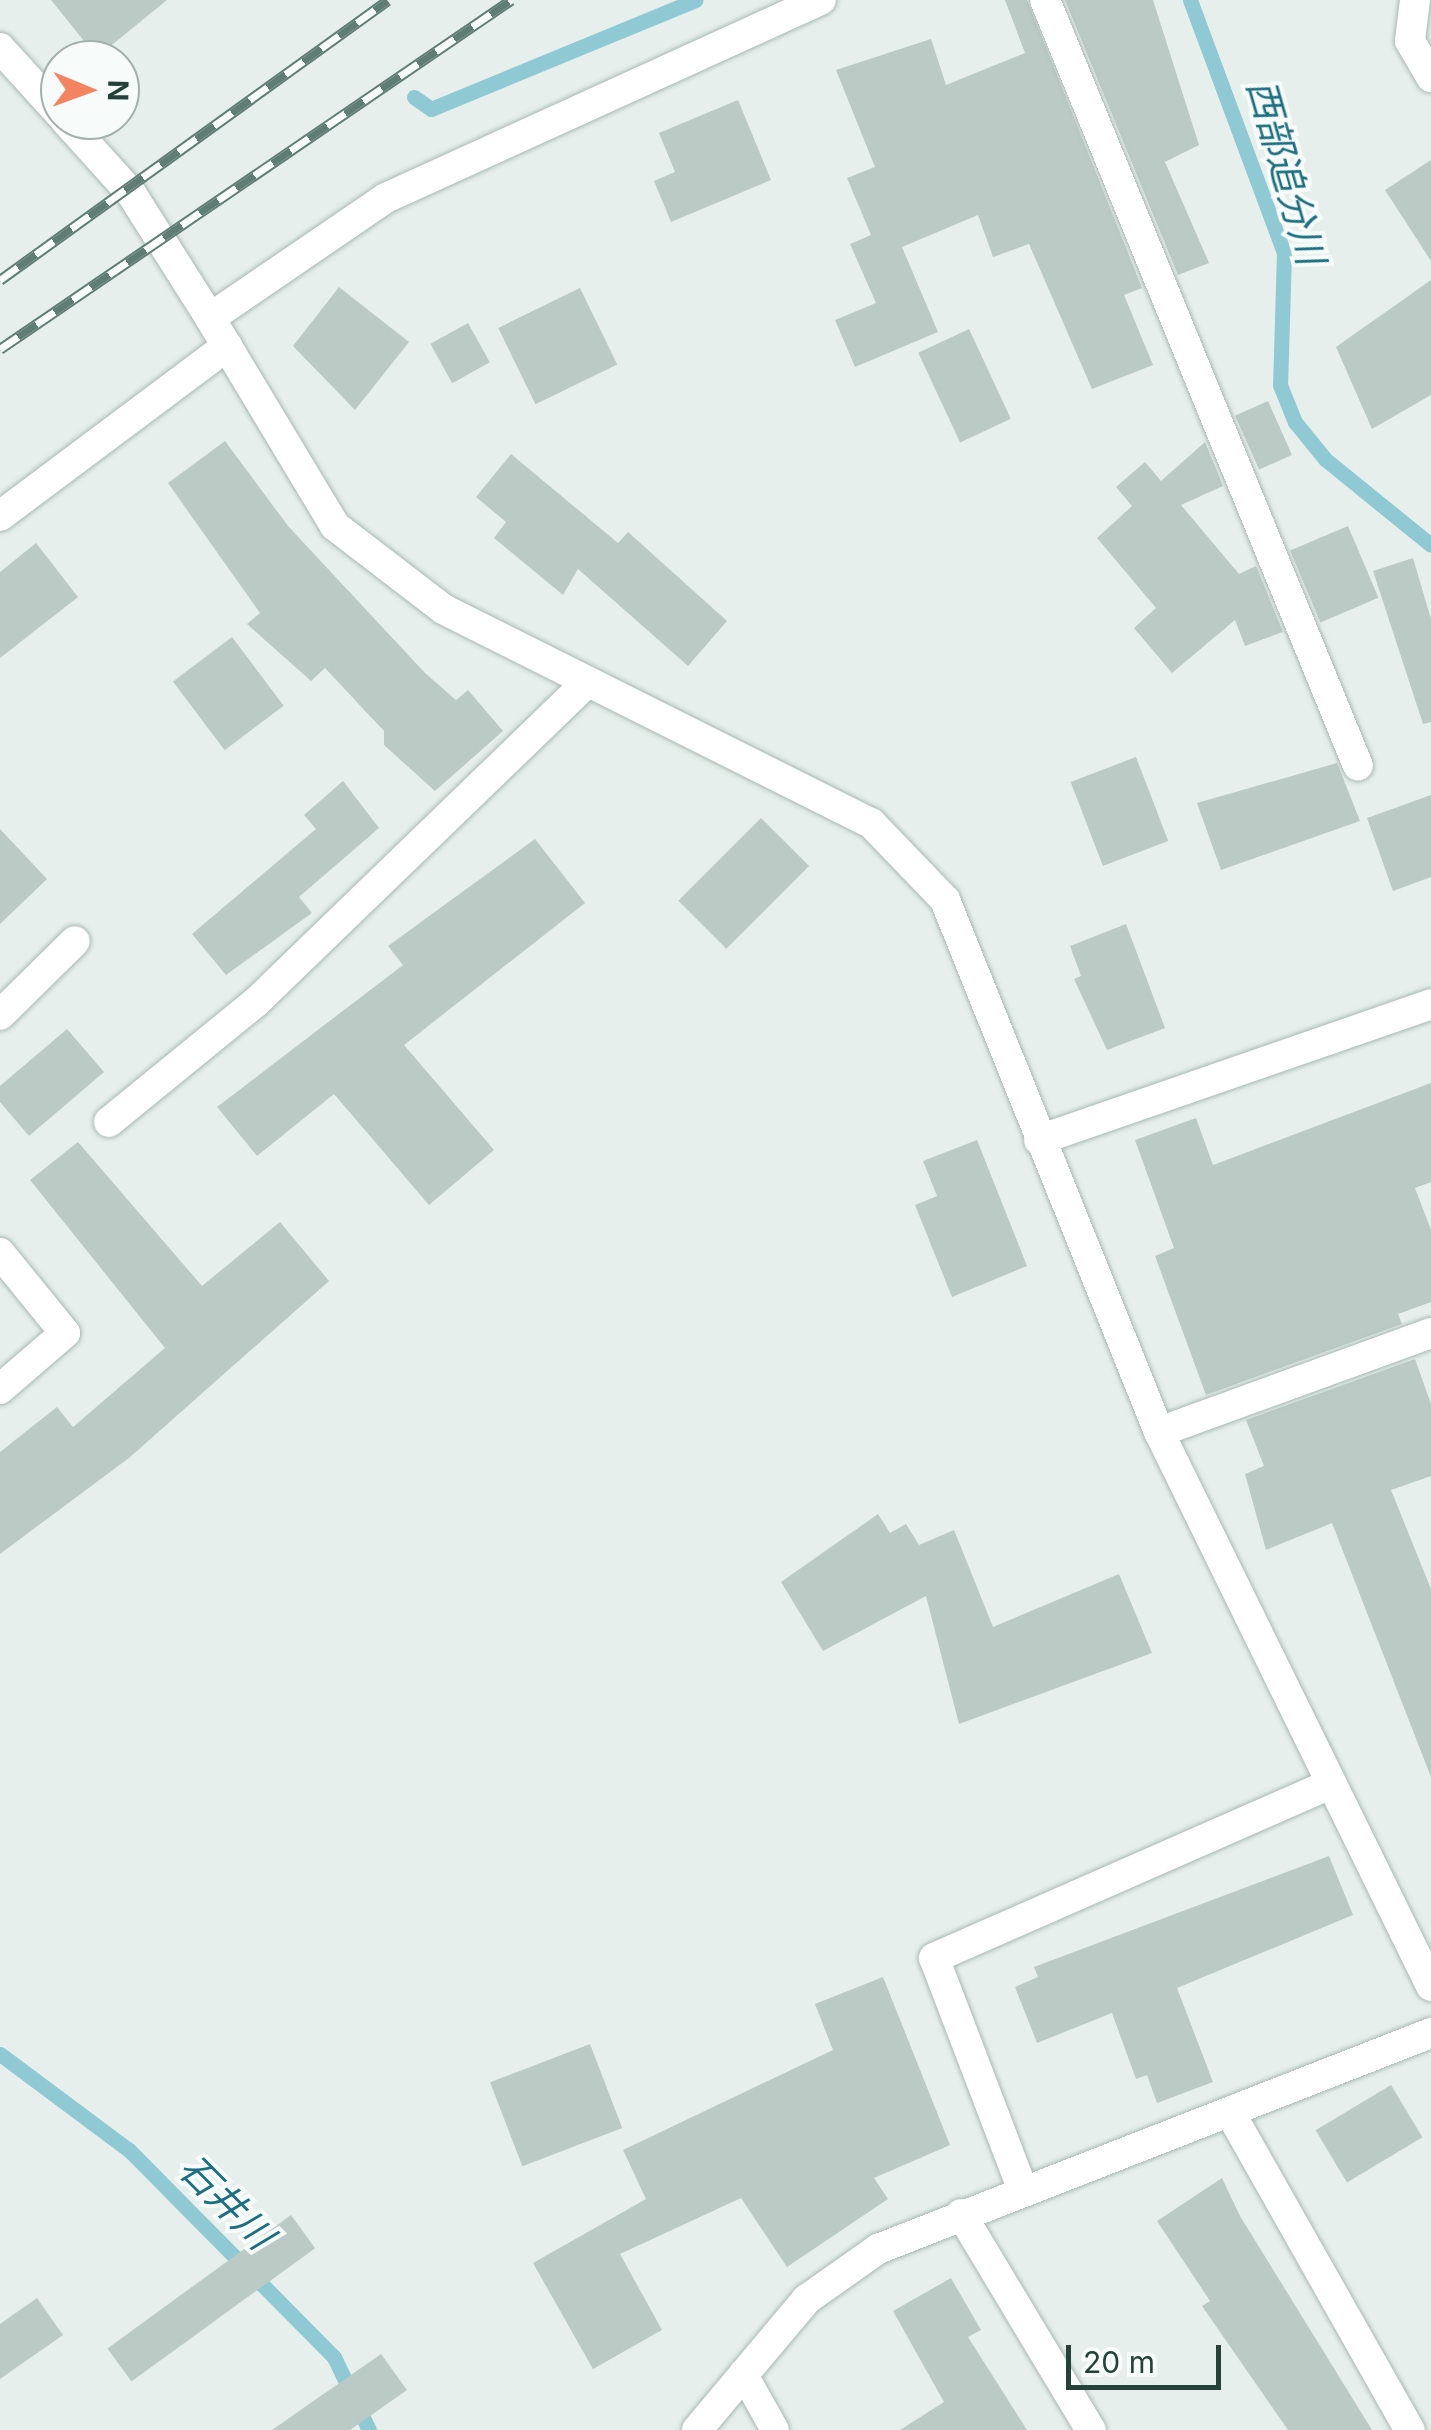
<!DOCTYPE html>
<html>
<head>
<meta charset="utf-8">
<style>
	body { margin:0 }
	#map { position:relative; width:1431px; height:2430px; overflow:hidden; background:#e6efeb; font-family:Inter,"Noto Sans JP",sans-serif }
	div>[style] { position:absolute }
	.stream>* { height:15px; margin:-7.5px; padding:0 7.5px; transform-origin:7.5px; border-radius:7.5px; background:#8ec9d4 }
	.building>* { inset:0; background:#bbcac4; transform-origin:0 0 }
	.roads { filter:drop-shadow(0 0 2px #a8b8b2) drop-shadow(0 0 2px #a8b8b2) }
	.service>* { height:28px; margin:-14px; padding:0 14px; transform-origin:14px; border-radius:14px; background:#fff }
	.minor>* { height:30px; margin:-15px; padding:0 15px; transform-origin:15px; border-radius:15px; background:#fff }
	.tertiary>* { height:30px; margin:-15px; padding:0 15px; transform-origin:15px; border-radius:15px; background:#fff }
	.rail>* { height:11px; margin-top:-5.5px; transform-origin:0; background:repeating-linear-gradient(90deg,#f7fbf9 0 22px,#5f7d75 0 44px); box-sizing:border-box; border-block:2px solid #5f7d75 }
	span { translate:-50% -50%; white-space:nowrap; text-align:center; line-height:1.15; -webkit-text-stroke:8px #f7fbf9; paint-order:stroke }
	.water-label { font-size:38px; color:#1c6f80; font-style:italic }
	.north { position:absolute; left:40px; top:40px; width:100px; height:100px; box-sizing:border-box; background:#f7fbf9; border:2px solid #a3b1ad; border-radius:50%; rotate:91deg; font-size:28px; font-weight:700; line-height:40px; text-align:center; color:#24423a }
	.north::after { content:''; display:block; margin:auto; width:35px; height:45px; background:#f4845f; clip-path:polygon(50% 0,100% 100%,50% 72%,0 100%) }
	.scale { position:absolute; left:1066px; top:2345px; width:155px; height:45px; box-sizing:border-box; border:5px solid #24423a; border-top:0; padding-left:12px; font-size:30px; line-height:35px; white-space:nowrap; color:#24423a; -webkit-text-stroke:8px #f7fbf9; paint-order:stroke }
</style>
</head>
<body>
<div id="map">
	<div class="stream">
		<i style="left:1190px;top:0;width:270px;rotate:69.6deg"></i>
		<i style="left:1284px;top:253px;width:132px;rotate:91.7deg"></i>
		<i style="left:1280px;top:385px;width:40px;rotate:68deg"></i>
		<i style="left:1295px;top:422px;width:48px;rotate:51deg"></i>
		<i style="left:1325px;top:459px;width:136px;rotate:39.1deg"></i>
		<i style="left:414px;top:97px;width:21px;rotate:35deg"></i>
		<i style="left:431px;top:109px;width:286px;rotate:-22.4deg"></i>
		<i style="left:0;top:2054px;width:161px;rotate:36.7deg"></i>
		<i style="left:129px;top:2150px;width:291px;rotate:45.3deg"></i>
		<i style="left:334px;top:2357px;width:81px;rotate:64.4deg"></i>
	</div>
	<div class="building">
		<i style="clip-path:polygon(51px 0,167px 0,97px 57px)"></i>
		<i style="clip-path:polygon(1005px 0,1027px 0,1142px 288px,1124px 295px,1153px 365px,1092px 389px,1029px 244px,993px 257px,978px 215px,902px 247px,938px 332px,855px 367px,835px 320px,876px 303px,850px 244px,871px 235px,847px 178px,875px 167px,836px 70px,931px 39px,946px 85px,1025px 53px)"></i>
		<i style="clip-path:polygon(1065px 0,1153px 0,1199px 145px,1165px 162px,1209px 263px,1178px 275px)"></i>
		<i style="clip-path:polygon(738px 100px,771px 180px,671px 222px,654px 181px,675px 172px,659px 133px)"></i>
		<i style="clip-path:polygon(1431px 160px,1431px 261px,1385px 190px)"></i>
		<i style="clip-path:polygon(1431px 280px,1431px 395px,1372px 429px,1336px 347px)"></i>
		<i style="clip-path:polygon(339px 287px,409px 342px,355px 410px,293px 346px)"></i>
		<i style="left:580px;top:288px;width:85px;height:91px;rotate:64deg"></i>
		<i style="left:468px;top:323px;width:45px;height:43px;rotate:61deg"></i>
		<i style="left:969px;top:329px;width:99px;height:56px;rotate:65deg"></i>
		<i style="left:1268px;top:401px;width:59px;height:36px;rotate:66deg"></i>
		<i style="clip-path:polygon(225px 441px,288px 526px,425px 673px,456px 700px,468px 690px,503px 731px,435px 791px,384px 745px,384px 731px,325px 668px,311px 681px,247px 624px,260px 613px,168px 483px)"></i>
		<i style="clip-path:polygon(1205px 442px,1223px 486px,1181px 505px,1239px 574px,1256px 566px,1283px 632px,1245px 646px,1235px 620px,1172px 673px,1134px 628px,1156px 608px,1097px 538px,1132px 506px,1116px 487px,1145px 462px,1161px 481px)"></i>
		<i style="clip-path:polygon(511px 454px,618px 543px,628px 532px,727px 621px,688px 666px,578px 569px,563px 595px,494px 538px,506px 522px,476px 497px)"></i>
		<i style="left:1348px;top:526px;width:78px;height:63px;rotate:67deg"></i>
		<i style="clip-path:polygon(36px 543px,78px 597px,0 658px,0 572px)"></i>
		<i style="clip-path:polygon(1413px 558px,1431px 619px,1431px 722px,1423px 724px,1373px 571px)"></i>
		<i style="left:232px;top:637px;width:86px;height:74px;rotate:53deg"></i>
		<i style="left:1136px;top:757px;width:90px;height:70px;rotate:69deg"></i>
		<i style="clip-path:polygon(1337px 763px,1360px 821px,1221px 870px,1197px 803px)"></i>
		<i style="clip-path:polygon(343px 781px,379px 828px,299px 897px,312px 913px,226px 975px,192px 934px,316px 829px,304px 815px)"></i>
		<i style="clip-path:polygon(1431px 795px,1431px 877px,1393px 891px,1367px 818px)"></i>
		<i style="left:761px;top:818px;width:68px;height:117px;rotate:45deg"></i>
		<i style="clip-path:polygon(0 829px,47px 879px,0 924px)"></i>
		<i style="clip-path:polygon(535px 839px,585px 903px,404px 1045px,494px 1150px,429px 1205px,334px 1094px,257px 1156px,217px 1107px,403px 965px,388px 946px)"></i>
		<i style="clip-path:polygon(1126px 924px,1165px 1028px,1107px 1050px,1074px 979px,1081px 976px,1070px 946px)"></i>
		<i style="clip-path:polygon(67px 1029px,104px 1072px,29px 1136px,0 1102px,0 1086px)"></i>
		<i style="clip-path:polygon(1431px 1083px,1431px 1182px,1415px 1188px,1431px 1230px,1431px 1302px,1398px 1314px,1402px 1324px,1206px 1395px,1155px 1256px,1174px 1248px,1135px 1140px,1196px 1118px,1213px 1165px)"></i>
		<i style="clip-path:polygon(977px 1140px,1027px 1266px,952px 1297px,915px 1205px,937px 1196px,923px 1161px)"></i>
		<i style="clip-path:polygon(78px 1142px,202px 1286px,280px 1222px,329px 1281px,129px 1458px,0 1554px,0 1452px,57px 1407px,73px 1427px,165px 1348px,30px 1180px)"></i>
		<i style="clip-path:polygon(1415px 1359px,1431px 1404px,1431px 1476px,1391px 1490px,1431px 1589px,1431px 1777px,1332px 1523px,1266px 1550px,1245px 1474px,1264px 1466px,1246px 1420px)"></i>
		<i style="clip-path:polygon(878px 1514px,890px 1533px,906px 1524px,919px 1545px,954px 1530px,993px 1627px,1119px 1574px,1152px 1653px,959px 1724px,926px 1596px,823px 1651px,781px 1582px)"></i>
		<i style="clip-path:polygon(1329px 1856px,1353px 1915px,1177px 1988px,1213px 2082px,1157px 2103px,1147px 2075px,1136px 2079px,1112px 2013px,1037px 2043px,1015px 1987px,1038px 1977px,1034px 1967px)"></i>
		<i style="clip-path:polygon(883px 1977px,950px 2145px,874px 2178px,888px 2199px,787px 2267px,741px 2198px,620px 2254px,662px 2330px,593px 2369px,533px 2263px,646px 2199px,623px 2150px,833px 2050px,815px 2004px)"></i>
		<i style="left:590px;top:2044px;width:90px;height:107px;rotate:69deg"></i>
		<i style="left:1391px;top:2085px;width:61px;height:88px;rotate:59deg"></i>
		<i style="clip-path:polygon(1222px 2178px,1240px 2216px,1372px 2430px,1288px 2430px,1202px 2306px,1210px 2301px,1157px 2221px)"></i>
		<i style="left:291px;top:2215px;width:41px;height:227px;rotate:54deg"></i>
		<i style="clip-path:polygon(951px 2278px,981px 2330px,968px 2337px,1027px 2430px,900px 2430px,944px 2402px,893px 2311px)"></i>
		<i style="clip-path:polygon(37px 2298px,63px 2335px,0 2379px,0 2324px)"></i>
		<i style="clip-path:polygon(381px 2354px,407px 2390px,350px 2430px,272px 2430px)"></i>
	</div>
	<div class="roads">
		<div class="service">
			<i style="left:743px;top:2373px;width:65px;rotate:60.7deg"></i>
		</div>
		<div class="minor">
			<i style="left:1045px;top:0;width:827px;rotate:67.77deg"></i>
			<i style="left:1415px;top:0;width:41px;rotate:97deg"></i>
			<i style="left:1410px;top:41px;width:42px;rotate:59.7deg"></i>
			<i style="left:210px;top:318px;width:243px;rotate:59deg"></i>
			<i style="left:335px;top:526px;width:136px;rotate:37.5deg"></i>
			<i style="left:443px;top:609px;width:479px;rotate:26.6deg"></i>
			<i style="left:871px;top:823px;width:107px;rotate:46.1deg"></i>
			<i style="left:945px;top:900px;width:573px;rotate:68.09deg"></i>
			<i style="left:1159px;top:1432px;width:617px;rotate:63.85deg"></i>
			<i style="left:0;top:516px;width:284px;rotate:-36.8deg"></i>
			<i style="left:0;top:1015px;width:105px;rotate:-44.6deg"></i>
			<i style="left:109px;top:1122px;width:188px;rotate:-39.2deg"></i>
			<i style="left:255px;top:1003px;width:462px;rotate:-44deg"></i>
			<i style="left:1039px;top:1140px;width:415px;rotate:-19.1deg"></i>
			<i style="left:0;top:1253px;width:103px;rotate:50.9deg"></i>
			<i style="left:65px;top:1333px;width:86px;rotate:139.3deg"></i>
			<i style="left:1159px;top:1432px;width:289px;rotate:-20deg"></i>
			<i style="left:1232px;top:2116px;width:361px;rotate:60.5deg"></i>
			<i style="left:1022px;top:2188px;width:246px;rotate:-110.9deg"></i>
			<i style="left:934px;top:1958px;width:431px;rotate:-23.7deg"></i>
			<i style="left:961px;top:2214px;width:252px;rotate:59deg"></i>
			<i style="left:697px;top:2430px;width:171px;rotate:-50deg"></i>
			<i style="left:807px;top:2299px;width:87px;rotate:-35.2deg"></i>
			<i style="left:878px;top:2249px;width:594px;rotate:-21.34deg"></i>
		</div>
		<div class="tertiary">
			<i style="left:0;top:48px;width:89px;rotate:47.7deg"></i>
			<i style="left:65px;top:120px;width:98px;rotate:47.9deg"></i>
			<i style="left:131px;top:193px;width:148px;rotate:57.7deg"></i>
			<i style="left:210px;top:318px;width:213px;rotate:-34.3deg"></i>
			<i style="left:386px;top:198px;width:478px;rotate:-24.5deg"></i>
		</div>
	</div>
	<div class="rail">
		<i style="left:0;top:280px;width:478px;rotate:-35.8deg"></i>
		<i style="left:0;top:349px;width:619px;rotate:-34.33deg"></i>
	</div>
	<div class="water-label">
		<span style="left:1286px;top:172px;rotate:74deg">西部追分川</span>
		<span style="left:226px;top:2202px;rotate:45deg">石井川</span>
	</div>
	<div class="north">N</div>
	<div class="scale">20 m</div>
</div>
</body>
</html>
